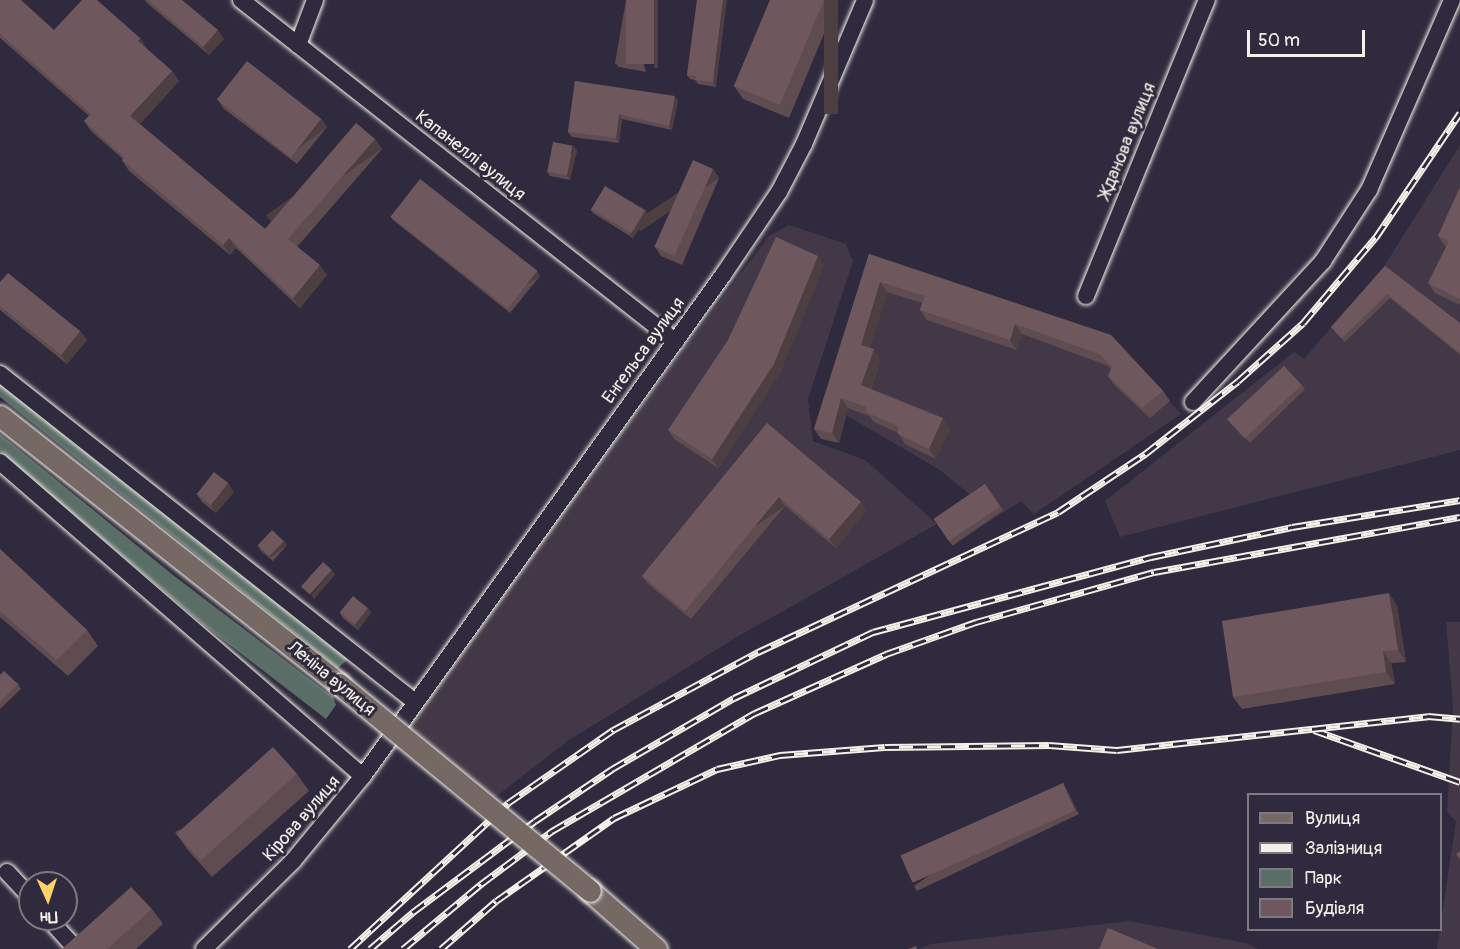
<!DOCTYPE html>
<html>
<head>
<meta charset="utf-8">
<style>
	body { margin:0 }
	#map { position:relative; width:1460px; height:949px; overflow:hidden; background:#2f2a3d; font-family:Pangolin,sans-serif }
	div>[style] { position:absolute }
	.built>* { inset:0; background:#423847 }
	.green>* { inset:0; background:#5a6e67 }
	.roads { filter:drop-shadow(0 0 2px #f4f1e8) drop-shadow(0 0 2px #f4f1e8) }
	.minor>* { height:16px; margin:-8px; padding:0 8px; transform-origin:8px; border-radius:8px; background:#2f2a3d }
	.major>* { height:21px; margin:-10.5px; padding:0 10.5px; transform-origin:10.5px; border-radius:10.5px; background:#766964 }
	.rail>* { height:7px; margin-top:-3.5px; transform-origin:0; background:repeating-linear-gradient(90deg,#2f2a3d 0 14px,#f4f1e8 0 28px); box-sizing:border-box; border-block:2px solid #f4f1e8 }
	.bridges { filter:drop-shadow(0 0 2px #f4f1e8) drop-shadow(0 0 2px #f4f1e8) }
	.major-bridge>* { height:21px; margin:-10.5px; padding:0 10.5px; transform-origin:10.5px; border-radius:10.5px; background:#766964 }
	.wall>* { inset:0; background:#5f4c50; transform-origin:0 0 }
	.shaded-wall>* { inset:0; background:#4d3e41; transform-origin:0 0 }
	.building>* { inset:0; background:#6e585d; transform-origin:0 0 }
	span { translate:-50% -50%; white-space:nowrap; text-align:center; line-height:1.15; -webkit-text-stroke:6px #2f2a3d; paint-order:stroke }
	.street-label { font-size:18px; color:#f4f1e8 }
	.legend { position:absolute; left:1247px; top:793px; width:195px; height:138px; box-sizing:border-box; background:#2f2a3d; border:2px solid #7e7a81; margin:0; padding:8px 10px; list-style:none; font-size:18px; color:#f4f1e8 }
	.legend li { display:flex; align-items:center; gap:12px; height:30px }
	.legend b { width:30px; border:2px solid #7e7a81 }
	.north { position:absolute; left:18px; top:871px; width:60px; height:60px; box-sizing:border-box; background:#2f2a3d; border:2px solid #7e7a81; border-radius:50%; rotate:177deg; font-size:16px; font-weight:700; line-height:24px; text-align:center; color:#f4f1e8 }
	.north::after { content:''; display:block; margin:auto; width:21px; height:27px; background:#ffd166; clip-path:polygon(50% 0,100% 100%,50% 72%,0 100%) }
	.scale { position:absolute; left:1247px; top:30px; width:118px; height:27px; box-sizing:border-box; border:3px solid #f4f1e8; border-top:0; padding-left:8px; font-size:18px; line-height:21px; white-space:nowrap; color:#f4f1e8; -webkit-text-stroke:4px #2f2a3d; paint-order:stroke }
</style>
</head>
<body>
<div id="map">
	<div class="built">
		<i style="clip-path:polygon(1460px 145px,1460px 450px,1120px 537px,1105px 501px,1294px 352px,1304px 359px,1385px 265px)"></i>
		<i style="clip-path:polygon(789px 225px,846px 244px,853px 261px,808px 399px,813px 441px,865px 460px,937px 524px,974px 498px,940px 470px,830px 406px,875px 259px,1113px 340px,1181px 414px,1034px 514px,1021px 501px,952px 545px,937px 524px,737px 637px,569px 740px,494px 798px,407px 725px,513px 577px,769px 236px)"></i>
		<i style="clip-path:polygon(1446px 622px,1460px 622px,1460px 949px,1437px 949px,1456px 821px,1447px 812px,1453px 707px)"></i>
		<i style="clip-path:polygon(1129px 921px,1246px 943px,1258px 949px,918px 949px,931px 944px)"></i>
	</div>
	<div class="green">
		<i style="clip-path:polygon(0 383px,348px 659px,338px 668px,0 397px)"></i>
		<i style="clip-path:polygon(0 434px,173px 575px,333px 697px,336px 705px,326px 719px,204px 625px,27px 475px,0 451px)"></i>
	</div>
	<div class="roads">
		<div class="minor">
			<i style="left:241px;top:0;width:553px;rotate:38.17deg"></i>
			<i style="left:298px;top:45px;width:48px;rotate:-69.3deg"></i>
			<i style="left:1086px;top:296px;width:320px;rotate:-67.8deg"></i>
			<i style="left:0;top:374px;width:529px;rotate:38.32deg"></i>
			<i style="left:1193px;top:402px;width:192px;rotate:-47.3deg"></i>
			<i style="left:1323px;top:261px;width:85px;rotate:-57.1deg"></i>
			<i style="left:1369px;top:190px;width:207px;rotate:-66.4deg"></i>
			<i style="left:0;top:462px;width:480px;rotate:40.9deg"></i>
			<i style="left:7px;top:872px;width:34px;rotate:47deg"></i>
			<i style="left:49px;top:919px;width:40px;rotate:48deg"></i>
			<i style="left:204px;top:949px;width:125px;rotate:-44.7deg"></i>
			<i style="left:293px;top:861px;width:110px;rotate:-50.5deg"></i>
			<i style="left:363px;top:776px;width:617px;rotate:-54.3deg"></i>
			<i style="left:723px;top:275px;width:100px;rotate:-56deg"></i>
			<i style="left:779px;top:192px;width:54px;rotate:-62.5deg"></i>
			<i style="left:804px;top:144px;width:156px;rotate:-67deg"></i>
		</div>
		<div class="major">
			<i style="left:0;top:416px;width:432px;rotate:38.3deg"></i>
			<i style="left:590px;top:891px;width:88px;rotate:41.3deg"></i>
		</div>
	</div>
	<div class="rail">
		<i style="left:1314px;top:730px;width:155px;rotate:19.6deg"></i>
		<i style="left:350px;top:949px;width:215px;rotate:-42.7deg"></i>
		<i style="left:508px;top:803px;width:128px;rotate:-34.8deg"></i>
		<i style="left:613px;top:730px;width:165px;rotate:-28.3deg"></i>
		<i style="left:758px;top:652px;width:331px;rotate:-25deg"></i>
		<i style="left:1058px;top:512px;width:105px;rotate:-33.7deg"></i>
		<i style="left:1145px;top:454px;width:118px;rotate:-38.1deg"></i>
		<i style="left:1238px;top:381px;width:87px;rotate:-41.7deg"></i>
		<i style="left:1303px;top:323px;width:113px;rotate:-49.7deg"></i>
		<i style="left:1376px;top:237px;width:150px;rotate:-55.9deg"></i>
		<i style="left:370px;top:949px;width:57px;rotate:-40.7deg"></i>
		<i style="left:413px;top:912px;width:152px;rotate:-36.7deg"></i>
		<i style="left:535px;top:821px;width:93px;rotate:-34deg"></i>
		<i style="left:612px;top:769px;width:141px;rotate:-30.2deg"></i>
		<i style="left:734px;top:698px;width:154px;rotate:-25.4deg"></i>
		<i style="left:873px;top:632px;width:288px;rotate:-15.1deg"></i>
		<i style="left:1151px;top:557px;width:144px;rotate:-12deg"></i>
		<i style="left:1292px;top:527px;width:170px;rotate:-9.1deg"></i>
		<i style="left:403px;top:949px;width:102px;rotate:-39.8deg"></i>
		<i style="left:481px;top:884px;width:89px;rotate:-36.7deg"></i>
		<i style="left:552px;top:831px;width:235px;rotate:-30.2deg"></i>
		<i style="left:755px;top:713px;width:144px;rotate:-24.2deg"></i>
		<i style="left:886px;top:654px;width:96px;rotate:-19.6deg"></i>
		<i style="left:976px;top:622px;width:185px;rotate:-15.7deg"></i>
		<i style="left:1154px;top:572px;width:311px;rotate:-10.2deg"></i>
		<i style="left:441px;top:949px;width:73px;rotate:-41.1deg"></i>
		<i style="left:496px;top:901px;width:144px;rotate:-35.1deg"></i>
		<i style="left:614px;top:818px;width:114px;rotate:-25.4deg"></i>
		<i style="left:717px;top:769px;width:65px;rotate:-12.5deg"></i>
		<i style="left:780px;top:755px;width:105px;rotate:-4.4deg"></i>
		<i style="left:885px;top:747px;width:164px;rotate:-0.7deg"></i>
		<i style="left:1049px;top:745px;width:68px;rotate:4.2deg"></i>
		<i style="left:1117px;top:750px;width:313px;rotate:-6.2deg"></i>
		<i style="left:1428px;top:716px;width:32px;rotate:5deg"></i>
	</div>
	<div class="bridges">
		<div class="major-bridge">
			<i style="left:339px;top:684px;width:325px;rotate:39.5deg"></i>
		</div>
	</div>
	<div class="wall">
		<i style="clip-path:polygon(0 0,54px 30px,140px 38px,147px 49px,172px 71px,179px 81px,140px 124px,265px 229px,375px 139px,382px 149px,297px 247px,327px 275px,300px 308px,236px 248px,230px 255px,129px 171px,122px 160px,123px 159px,91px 131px,84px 121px,89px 116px,0 38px)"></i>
		<i style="clip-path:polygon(145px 0,182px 0,224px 39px,209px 55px,147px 3px)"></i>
		<i style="clip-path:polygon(626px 0,646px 72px,619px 67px,615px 63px)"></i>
		<i style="clip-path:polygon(697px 0,716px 87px,698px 84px,695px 80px,690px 79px,687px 75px)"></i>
		<i style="clip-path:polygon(770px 0,838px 0,789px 118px,743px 99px,734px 86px)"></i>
		<i style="clip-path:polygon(575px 81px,678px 101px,672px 130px,622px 119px,619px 143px,572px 137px,568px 132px)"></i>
		<i style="clip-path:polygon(218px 100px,321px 119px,327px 127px,297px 164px,224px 109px)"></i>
		<i style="clip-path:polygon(577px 150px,570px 180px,550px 176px,547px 171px)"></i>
		<i style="clip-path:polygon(713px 169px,719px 178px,682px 265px,661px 256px,655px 247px)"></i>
		<i style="clip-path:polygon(1460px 187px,1460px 305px,1435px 293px,1428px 283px,1446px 247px,1445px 246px,1438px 236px)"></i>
		<i style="clip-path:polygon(590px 209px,645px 210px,648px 214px,633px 238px,593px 213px)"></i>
		<i style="clip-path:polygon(390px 216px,540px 276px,510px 313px,393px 220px)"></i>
		<i style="clip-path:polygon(869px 254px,1111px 335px,1163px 391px,1170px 401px,1150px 418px,1115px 386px,1108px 376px,1111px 369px,1106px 365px,1022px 334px,1017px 350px,927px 320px,920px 310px,922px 303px,887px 292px,870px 348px,881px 359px,871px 389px,950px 429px,936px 459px,905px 444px,898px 433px,874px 422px,869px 416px,848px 408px,839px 443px,821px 439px,814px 429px)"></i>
		<i style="clip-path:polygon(824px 265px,780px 373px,718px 468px,674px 439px,668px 430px)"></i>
		<i style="clip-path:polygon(1385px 266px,1460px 323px,1460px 355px,1390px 298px,1345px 342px,1334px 331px,1331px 327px)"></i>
		<i style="clip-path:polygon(0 282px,80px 331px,87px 340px,67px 364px,0 310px)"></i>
		<i style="clip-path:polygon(1302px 385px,1305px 389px,1250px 443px,1228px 420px)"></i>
		<i style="clip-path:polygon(767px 423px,867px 510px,836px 548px,785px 506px,691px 619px,648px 584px,642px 576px)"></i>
		<i style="left:985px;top:484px;width:32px;height:62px;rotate:55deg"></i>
		<i style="clip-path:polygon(234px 492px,216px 513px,202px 502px,196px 493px)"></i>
		<i style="clip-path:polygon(284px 541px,287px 545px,273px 561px,261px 551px,258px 546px)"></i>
		<i style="clip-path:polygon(0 549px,87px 630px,98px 646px,68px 676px,0 617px)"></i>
		<i style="clip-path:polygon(1397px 605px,1406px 662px,1391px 663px,1395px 684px,1242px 709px,1233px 697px)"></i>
		<i style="clip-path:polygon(368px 608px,371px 613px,358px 630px,343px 618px,340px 613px)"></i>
		<i style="clip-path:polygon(0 675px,18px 684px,21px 689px,0 709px)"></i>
		<i style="clip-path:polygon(297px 774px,309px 791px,212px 877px,187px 849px,175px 832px)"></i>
		<i style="clip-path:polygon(1063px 783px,1079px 814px,917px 891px,914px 886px)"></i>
		<i style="clip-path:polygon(152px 909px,163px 924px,136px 949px,62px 949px)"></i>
	</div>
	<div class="shaded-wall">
		<i style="left:654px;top:0;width:4px;height:68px"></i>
		<i style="clip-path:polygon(723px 0,727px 0,716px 87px,713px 82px)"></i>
		<i style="left:824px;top:0;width:14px;height:114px"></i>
		<i style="clip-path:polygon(218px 30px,224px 39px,209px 55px,203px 47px)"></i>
		<i style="clip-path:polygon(140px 38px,147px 48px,145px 51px,138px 41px)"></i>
		<i style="clip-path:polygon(172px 71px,179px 81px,137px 127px,130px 116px)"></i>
		<i style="clip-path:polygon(675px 96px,678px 101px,672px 130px,669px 126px)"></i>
		<i style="clip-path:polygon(619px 114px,622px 119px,619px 143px,616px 138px)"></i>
		<i style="left:321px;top:119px;width:10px;height:48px;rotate:53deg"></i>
		<i style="left:375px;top:139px;width:12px;height:133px;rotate:55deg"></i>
		<i style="clip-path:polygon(573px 146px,577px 150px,570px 180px,567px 176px)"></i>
		<i style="left:713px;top:169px;width:11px;height:95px;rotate:56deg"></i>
		<i style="clip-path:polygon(645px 210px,648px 214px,633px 238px,630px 233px)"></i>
		<i style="clip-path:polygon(229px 238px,236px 248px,230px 255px,223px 245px)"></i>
		<i style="clip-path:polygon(818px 256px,824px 265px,780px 373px,718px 468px,712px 459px)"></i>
		<i style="clip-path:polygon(320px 265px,327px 275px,300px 308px,293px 298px)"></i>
		<i style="left:537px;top:271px;width:6px;height:48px;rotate:59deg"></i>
		<i style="clip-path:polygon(880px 282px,887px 292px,868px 355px,861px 345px)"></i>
		<i style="clip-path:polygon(1015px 324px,1022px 334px,1017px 350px,1010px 340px)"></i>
		<i style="clip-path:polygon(80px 331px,87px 340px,67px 364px,61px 355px)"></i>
		<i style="clip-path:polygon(874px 349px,881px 359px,868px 396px,861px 385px)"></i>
		<i style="clip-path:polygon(841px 398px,848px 408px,839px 443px,832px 433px)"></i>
		<i style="clip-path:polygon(943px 418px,950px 429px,936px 459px,929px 449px)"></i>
		<i style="clip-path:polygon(228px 483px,234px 492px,216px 513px,210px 505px)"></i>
		<i style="left:779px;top:497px;width:11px;height:148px;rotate:56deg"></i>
		<i style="clip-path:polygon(861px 502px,867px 510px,836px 548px,829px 539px)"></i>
		<i style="left:284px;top:541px;width:5px;height:21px;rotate:53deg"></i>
		<i style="clip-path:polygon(332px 570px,335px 575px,314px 599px,311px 595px)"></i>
		<i style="clip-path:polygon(1389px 593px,1397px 605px,1406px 662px,1398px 650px)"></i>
		<i style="clip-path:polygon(368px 608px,371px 613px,358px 630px,355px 625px)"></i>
		<i style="clip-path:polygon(1383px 651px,1391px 663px,1395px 684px,1386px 672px)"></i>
		<i style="clip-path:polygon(1063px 783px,1066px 788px,1079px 814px,1075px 810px)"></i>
	</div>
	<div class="building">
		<i style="clip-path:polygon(0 0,21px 0,54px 30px,82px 0,97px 0,140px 38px,138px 41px,172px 71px,130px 116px,265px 229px,356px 123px,375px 139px,288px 239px,320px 265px,293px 298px,229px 238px,223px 245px,122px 160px,124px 157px,84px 121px,91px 114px,0 34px)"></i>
		<i style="clip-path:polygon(148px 0,182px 0,218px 30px,203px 47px)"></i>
		<i style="left:626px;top:0;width:28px;height:64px"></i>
		<i style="clip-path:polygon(697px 0,723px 0,713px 82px,695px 80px,696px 76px,687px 75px)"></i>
		<i style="clip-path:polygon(770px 0,824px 0,780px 105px,734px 86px)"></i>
		<i style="left:247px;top:61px;width:94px;height:49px;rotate:38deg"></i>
		<i style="clip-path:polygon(575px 81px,675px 96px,669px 126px,619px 114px,616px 138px,568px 132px)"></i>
		<i style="left:553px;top:142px;width:20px;height:30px;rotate:11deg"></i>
		<i style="left:693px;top:160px;width:22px;height:95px;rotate:24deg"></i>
		<i style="left:420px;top:179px;width:149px;height:48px;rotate:38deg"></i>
		<i style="left:605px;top:186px;width:47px;height:27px;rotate:31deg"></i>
		<i style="clip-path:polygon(1460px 187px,1460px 299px,1428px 283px,1449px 241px,1438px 236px)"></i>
		<i style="clip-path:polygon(776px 237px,818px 256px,774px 364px,712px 459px,668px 430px,728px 340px)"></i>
		<i style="clip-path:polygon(869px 254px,1111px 335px,1163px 391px,1142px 408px,1108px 376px,1112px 367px,1099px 354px,1015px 324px,1010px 340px,920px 310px,925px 296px,880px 282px,861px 345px,874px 349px,861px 385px,943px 418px,929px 449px,898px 434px,898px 426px,866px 412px,867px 407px,841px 398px,832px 433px,814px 429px)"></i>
		<i style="clip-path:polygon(1385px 266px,1460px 323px,1460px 353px,1387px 294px,1342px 338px,1331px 327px)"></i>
		<i style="clip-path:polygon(8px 273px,80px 331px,61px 355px,0 306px,0 282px)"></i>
		<i style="left:1284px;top:366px;width:26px;height:78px;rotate:47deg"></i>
		<i style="clip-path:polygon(767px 423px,861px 502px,829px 539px,779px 497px,685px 611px,642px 576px)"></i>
		<i style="left:214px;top:472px;width:18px;height:28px;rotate:38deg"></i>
		<i style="left:985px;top:484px;width:27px;height:62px;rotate:56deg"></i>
		<i style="left:272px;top:530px;width:16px;height:21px;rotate:43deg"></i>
		<i style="clip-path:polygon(0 549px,87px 630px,57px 660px,0 611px)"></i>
		<i style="left:323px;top:562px;width:12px;height:33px;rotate:42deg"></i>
		<i style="clip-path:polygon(1389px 593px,1398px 650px,1383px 651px,1386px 672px,1233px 697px,1222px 621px)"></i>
		<i style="left:353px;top:596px;width:19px;height:21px;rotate:39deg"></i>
		<i style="clip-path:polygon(4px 671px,18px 684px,0 702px,0 675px)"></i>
		<i style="left:273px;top:747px;width:36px;height:130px;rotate:48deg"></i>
		<i style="left:1063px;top:783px;width:30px;height:178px;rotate:66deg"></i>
		<i style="clip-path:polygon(1460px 851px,1460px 859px,1456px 854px)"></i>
		<i style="clip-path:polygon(131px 887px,152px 909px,107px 949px,62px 949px)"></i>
		<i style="clip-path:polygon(1108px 928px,1158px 949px,1099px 949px)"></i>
		<i style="clip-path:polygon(916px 946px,917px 949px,908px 949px)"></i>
	</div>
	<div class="street-label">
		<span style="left:1128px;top:141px;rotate:-68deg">Жданова вулиця</span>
		<span style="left:470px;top:156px;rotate:38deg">Капанеллі вулиця</span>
		<span style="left:644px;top:351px;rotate:-54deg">Енгельса вулиця</span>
		<span style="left:331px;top:679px;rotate:39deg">Леніна вулиця</span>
		<span style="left:302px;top:819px;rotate:-49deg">Кірова вулиця</span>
	</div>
	<ul class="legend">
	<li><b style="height:8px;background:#766964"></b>Вулиця</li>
	<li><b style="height:8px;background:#f4f1e8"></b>Залізниця</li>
	<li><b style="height:16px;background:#5a6e67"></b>Парк</li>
	<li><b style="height:16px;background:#6e585d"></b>Будівля</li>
	</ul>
	<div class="north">Пн</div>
	<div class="scale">50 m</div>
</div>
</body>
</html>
